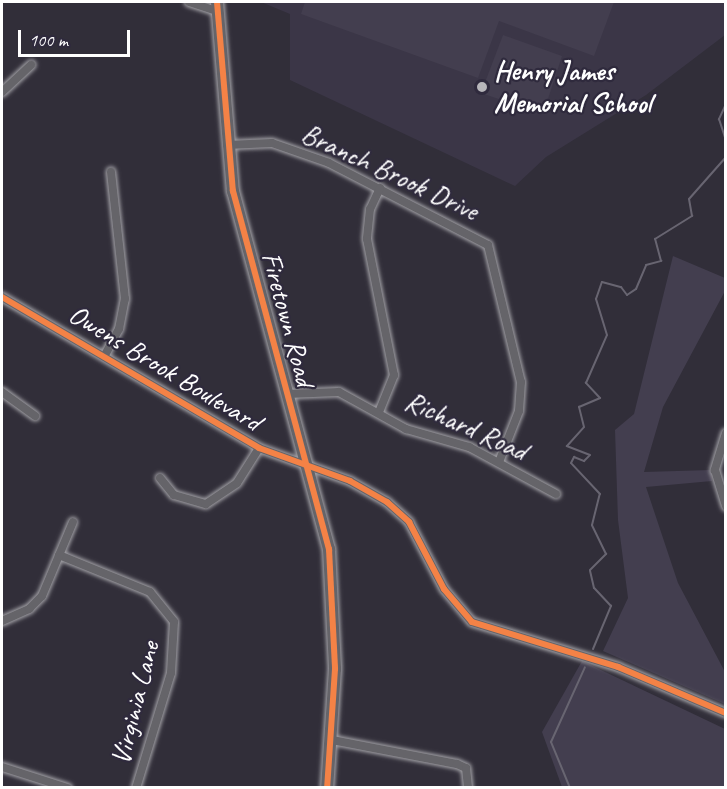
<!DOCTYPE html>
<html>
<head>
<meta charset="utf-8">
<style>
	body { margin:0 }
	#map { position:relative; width:727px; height:789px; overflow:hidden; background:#312e39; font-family:Caveat,sans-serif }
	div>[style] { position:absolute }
	.built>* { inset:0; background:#3b3647 }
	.green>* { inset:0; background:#433e4f }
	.stream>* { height:2px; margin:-1px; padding:0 1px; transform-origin:1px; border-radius:1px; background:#686571 }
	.roads { filter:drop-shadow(0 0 2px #a2a1a6) drop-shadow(0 0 2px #a2a1a6) }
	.street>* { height:8px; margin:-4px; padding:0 4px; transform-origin:4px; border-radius:4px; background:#656469 }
	.secondary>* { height:12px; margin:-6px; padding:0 6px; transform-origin:6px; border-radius:6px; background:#656469 }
	.cycleway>* { height:6px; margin:-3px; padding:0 3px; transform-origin:3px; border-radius:3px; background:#f48246 }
	.dots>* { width:16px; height:16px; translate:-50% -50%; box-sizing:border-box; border:3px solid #2f2a3d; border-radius:50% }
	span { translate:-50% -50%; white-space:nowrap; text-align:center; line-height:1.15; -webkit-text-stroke:4.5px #2f2a3d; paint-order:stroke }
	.poi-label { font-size:28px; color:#fff; font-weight:700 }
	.left { translate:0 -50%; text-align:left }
	.street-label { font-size:28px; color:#fff }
	.frame { position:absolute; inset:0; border:3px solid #fff; pointer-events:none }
	.scale { position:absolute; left:18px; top:30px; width:112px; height:27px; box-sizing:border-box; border:3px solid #fff; border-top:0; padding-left:8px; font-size:18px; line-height:21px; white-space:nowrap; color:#fff; -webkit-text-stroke:4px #2f2a3d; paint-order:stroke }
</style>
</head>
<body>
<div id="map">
	<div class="built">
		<i style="clip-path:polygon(261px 2px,725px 2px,725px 35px,646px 95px,546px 157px,515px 186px,290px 80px,290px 14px)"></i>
	</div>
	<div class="green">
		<i style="clip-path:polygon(305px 2px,614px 2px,594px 56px,499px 21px,478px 78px,301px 14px)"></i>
		<i style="clip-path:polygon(503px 35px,562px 56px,546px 105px,531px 110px,481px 93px)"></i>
		<i style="clip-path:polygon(673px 256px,725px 278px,725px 291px,663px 407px,644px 472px,711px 470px,712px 481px,646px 487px,678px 583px,725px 672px,725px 704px,603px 651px,628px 598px,618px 520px,615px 430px,634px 414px)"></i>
		<i style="clip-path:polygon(582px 661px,725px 729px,725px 787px,562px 787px,542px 732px)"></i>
	</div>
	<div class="stream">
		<i style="left:726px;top:104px;width:17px;rotate:115deg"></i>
		<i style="left:719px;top:119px;width:22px;rotate:72deg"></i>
		<i style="left:593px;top:649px;width:47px;rotate:-67.3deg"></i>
		<i style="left:611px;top:606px;width:25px;rotate:-133deg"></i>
		<i style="left:594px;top:588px;width:18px;rotate:-103deg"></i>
		<i style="left:590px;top:570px;width:23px;rotate:-45deg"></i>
		<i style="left:606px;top:554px;width:32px;rotate:-116deg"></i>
		<i style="left:592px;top:525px;width:32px;rotate:-76deg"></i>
		<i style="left:600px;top:494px;width:42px;rotate:-133.1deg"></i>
		<i style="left:571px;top:463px;width:7px;rotate:-63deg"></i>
		<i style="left:574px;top:457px;width:11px;rotate:22deg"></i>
		<i style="left:584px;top:461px;width:8px;rotate:-45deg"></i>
		<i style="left:590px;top:455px;width:25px;rotate:-159deg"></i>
		<i style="left:567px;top:446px;width:25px;rotate:-48deg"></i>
		<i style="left:584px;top:427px;width:21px;rotate:-104deg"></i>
		<i style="left:579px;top:407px;width:23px;rotate:-23deg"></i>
		<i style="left:600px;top:398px;width:21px;rotate:-133deg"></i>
		<i style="left:586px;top:383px;width:52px;rotate:-66.4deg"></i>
		<i style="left:607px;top:335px;width:38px;rotate:-107deg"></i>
		<i style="left:596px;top:299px;width:18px;rotate:-71deg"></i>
		<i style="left:602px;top:282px;width:20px;rotate:15deg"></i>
		<i style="left:621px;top:287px;width:10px;rotate:53deg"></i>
		<i style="left:627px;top:295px;width:11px;rotate:-34deg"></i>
		<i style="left:636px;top:289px;width:26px;rotate:-67deg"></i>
		<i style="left:646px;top:265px;width:16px;rotate:-15deg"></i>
		<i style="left:661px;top:261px;width:23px;rotate:-105deg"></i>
		<i style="left:655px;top:239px;width:44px;rotate:-31.9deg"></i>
		<i style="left:692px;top:216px;width:17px;rotate:-100deg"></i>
		<i style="left:689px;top:199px;width:56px;rotate:-48.6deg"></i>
		<i style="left:570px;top:788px;width:50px;rotate:-112.4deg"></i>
		<i style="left:551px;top:742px;width:82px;rotate:-65.6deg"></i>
	</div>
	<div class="roads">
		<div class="street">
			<i style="left:189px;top:2px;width:29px;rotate:18deg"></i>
			<i style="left:2px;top:92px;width:40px;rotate:-43deg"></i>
			<i style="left:227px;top:145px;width:45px;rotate:-2.5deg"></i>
			<i style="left:272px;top:143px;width:60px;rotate:19.3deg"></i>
			<i style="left:329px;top:163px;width:179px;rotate:27.3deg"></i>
			<i style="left:488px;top:245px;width:141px;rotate:76.5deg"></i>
			<i style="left:521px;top:382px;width:29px;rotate:94deg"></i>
			<i style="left:519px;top:411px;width:55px;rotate:111.4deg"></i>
			<i style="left:380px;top:188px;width:23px;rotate:115deg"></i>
			<i style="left:370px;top:209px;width:30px;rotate:96deg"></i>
			<i style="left:367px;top:239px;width:139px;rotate:78.8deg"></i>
			<i style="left:394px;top:375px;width:38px;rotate:112deg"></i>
			<i style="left:2px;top:297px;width:298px;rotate:30.4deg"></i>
			<i style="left:259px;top:448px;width:97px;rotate:19.9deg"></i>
			<i style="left:350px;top:481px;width:43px;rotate:29.6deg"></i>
			<i style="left:387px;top:502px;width:30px;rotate:42deg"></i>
			<i style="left:409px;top:522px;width:76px;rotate:62.4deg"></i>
			<i style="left:444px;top:589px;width:43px;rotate:49.7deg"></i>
			<i style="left:472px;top:622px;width:153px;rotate:17.1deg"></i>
			<i style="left:618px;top:667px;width:117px;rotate:23.1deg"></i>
			<i style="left:105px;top:355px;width:30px;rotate:-62deg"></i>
			<i style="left:119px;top:329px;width:31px;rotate:-79deg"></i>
			<i style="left:125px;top:299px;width:128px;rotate:-96.3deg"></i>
			<i style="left:2px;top:392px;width:41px;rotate:36deg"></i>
			<i style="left:287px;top:394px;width:52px;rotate:-2.2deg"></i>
			<i style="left:339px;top:392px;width:77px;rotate:28.9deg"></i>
			<i style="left:406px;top:429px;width:66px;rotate:15.9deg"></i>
			<i style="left:469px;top:447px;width:99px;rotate:28.4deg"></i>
			<i style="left:726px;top:433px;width:39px;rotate:107deg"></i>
			<i style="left:715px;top:470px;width:38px;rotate:73deg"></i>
			<i style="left:160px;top:478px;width:22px;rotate:51deg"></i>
			<i style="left:174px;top:495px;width:33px;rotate:16deg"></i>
			<i style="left:206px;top:504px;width:37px;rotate:-34deg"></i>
			<i style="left:237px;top:483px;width:41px;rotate:-57.8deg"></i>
			<i style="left:59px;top:555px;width:98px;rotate:22.1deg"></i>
			<i style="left:150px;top:592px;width:38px;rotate:51deg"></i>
			<i style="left:174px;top:622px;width:51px;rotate:93.4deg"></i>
			<i style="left:171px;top:673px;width:120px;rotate:106.9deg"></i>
			<i style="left:2px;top:621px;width:30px;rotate:-24deg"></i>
			<i style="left:29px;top:609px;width:18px;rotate:-45deg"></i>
			<i style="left:42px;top:596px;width:80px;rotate:-67.3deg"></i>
			<i style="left:332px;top:740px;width:127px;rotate:10.9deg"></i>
			<i style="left:457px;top:764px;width:10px;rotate:24deg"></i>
			<i style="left:466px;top:768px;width:20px;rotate:84deg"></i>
			<i style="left:2px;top:767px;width:69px;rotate:17.7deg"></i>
		</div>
		<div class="secondary">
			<i style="left:217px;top:2px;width:190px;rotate:85.2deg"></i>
			<i style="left:233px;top:191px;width:371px;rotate:75deg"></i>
			<i style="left:329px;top:549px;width:120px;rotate:87.1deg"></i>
			<i style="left:335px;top:669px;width:119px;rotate:93.8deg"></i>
		</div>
	</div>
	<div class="cycleway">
		<i style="left:217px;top:2px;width:190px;rotate:85.2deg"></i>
		<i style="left:233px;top:191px;width:371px;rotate:75deg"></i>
		<i style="left:329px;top:549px;width:120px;rotate:87.1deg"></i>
		<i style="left:335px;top:669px;width:119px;rotate:93.8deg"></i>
		<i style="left:2px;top:297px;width:298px;rotate:30.4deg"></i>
		<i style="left:259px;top:448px;width:97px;rotate:19.9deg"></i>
		<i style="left:350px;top:481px;width:43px;rotate:29.6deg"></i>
		<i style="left:387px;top:502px;width:30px;rotate:42deg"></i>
		<i style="left:409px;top:522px;width:76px;rotate:62.4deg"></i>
		<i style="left:444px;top:589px;width:43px;rotate:49.7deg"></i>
		<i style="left:472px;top:622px;width:153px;rotate:17.1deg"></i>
		<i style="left:618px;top:667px;width:117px;rotate:23.1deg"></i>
	</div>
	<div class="dots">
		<i style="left:482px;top:87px;background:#b7b6ba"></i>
	</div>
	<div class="poi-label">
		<span class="left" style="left:494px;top:87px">Henry James<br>Memorial School</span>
	</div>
	<div class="street-label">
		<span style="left:390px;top:172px;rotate:25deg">Branch Brook Drive</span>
		<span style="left:288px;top:319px;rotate:75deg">Firetown Road</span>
		<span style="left:165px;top:368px;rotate:31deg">Owens Brook Boulevard</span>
		<span style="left:466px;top:426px;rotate:24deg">Richard Road</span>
		<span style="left:135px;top:703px;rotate:-76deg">Virginia Lane</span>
	</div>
	<div class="frame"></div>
	<div class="scale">100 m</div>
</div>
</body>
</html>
